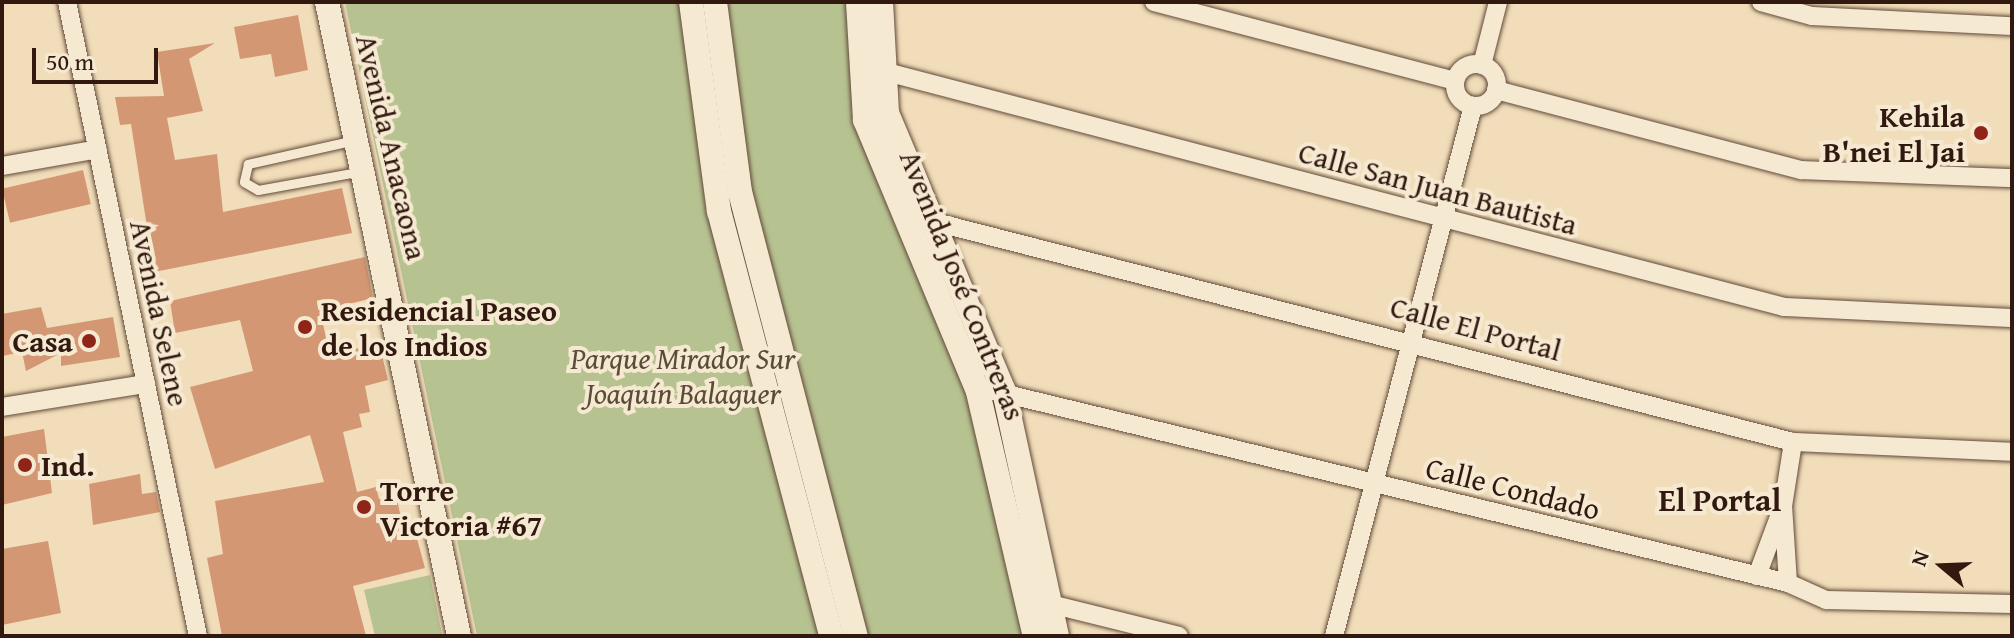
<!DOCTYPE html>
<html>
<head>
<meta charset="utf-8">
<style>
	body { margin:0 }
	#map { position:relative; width:2014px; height:638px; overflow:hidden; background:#f1ddb9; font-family:"Gentium Book Plus",serif }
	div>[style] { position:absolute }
	.green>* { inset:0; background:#b7c291 }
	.building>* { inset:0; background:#d39873; transform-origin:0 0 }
	.roads { filter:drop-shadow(0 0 2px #624a3a) drop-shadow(0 0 2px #624a3a) }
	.lane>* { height:9px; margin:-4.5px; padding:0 4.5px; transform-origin:4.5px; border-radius:4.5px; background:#f6e9d2 }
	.street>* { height:18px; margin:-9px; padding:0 9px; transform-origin:9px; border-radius:9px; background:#f6e9d2 }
	.street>.ring { margin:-9px; padding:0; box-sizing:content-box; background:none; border:18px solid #f6e9d2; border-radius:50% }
	.secondary>* { height:24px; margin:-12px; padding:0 12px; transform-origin:12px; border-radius:12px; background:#f6e9d2 }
	.dots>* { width:22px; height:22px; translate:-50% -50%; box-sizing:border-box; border:4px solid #f6e9d2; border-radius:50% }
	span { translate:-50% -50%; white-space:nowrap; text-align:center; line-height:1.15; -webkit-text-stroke:8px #f6e9d2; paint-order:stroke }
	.poi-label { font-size:30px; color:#321910; font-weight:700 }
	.right { translate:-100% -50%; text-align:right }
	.left { translate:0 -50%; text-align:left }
	.street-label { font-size:30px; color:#321910 }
	.park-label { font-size:30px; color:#5a4c37; font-style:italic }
	.neighbourhood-label { font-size:32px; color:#321910; font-weight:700 }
	.frame { position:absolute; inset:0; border:4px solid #321910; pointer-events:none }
	.north { position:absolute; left:1902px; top:526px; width:80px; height:80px; -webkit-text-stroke:6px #f6e9d2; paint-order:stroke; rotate:289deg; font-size:22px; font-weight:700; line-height:32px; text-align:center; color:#321910 }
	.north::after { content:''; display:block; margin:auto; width:28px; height:36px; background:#321910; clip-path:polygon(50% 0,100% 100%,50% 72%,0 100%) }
	.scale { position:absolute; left:32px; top:48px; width:126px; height:36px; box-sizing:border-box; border:4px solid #321910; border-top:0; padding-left:10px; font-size:24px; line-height:28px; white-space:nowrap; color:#321910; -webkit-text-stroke:6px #f6e9d2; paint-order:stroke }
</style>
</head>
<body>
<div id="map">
	<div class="green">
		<i style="clip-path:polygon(345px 2px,850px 2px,856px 115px,965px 382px,1026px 636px,477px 636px)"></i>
		<i style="clip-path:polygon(430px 575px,442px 634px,375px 636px,364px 590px)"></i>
	</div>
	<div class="building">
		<i style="clip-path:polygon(298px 15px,308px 70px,275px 77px,271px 54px,240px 59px,234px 27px)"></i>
		<i style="clip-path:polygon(215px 43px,189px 59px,203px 111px,167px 118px,175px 160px,217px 154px,223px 212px,342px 188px,352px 233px,154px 272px,131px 124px,120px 125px,115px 97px,164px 96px,157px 52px)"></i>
		<i style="left:83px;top:170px;width:35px;height:83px;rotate:77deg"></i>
		<i style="clip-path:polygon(365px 257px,373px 298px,320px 311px,330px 355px,379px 343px,388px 380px,365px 386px,370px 412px,359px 414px,362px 427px,343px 432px,357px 492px,376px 487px,379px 499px,396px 495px,402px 522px,412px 520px,425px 568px,353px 586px,366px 636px,222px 636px,207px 558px,223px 554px,215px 501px,324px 482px,310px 435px,215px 469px,190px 387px,253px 371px,240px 320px,175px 333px,170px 301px)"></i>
		<i style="clip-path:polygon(41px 307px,47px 328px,113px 317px,120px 357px,61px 366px,61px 353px,26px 371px,22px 352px,2px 356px,2px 314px)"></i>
		<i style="clip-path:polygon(44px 429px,52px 493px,2px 505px,2px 437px)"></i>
		<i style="clip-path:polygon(140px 474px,142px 494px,156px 492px,160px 512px,93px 525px,89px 484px)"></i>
		<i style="clip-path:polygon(48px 541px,61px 613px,2px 625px,2px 549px)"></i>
	</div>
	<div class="roads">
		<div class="lane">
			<i style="left:355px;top:140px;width:110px;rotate:167.4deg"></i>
			<i style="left:248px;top:164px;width:18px;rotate:103deg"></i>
			<i style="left:244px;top:182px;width:16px;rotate:30deg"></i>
			<i style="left:258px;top:190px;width:107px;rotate:-10.3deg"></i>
		</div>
		<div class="street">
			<i style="left:67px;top:2px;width:647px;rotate:78.33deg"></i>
			<i style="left:1154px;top:2px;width:311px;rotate:14.7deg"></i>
			<i style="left:1761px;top:2px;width:53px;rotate:15.4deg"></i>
			<i style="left:1812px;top:16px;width:200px;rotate:2.9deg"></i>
			<i class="ring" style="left:1455px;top:64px;width:24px;height:24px"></i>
			<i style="left:1482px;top:65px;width:65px;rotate:-75.7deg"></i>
			<i style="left:875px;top:69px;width:940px;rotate:14.67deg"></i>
			<i style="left:1784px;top:307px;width:228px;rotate:2.8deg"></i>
			<i style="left:1496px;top:90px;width:316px;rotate:14.7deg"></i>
			<i style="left:1802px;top:170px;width:210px;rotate:2.2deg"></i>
			<i style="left:2px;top:166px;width:97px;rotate:-10deg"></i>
			<i style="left:931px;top:221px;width:890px;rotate:14.38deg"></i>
			<i style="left:1793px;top:442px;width:219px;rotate:2.6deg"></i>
			<i style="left:994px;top:391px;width:817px;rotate:13.59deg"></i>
			<i style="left:1788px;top:583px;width:42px;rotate:24.1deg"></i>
			<i style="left:1826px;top:600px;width:186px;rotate:1.2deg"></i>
			<i style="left:2px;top:407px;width:146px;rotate:-9.1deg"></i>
			<i style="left:1757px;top:576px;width:75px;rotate:-69.6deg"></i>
			<i style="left:1788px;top:583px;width:77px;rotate:-93.7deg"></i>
			<i style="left:1783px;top:506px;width:65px;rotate:-81.1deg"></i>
			<i style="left:1042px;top:602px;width:141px;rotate:13.9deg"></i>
			<i style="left:1334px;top:636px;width:548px;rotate:-75.3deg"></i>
		</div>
		<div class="secondary">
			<i style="left:327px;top:2px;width:648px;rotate:78.24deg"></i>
			<i style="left:691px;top:2px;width:211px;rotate:82.4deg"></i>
			<i style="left:719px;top:211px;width:440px;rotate:75.2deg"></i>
			<i style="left:715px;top:2px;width:192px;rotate:82.5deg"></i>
			<i style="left:740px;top:192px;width:459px;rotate:75.4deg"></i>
			<i style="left:858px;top:2px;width:118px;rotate:86.6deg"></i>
			<i style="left:865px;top:120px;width:295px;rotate:67.4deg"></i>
			<i style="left:978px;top:392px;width:251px;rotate:76.9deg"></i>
			<i style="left:881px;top:2px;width:111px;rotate:86.9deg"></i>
			<i style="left:887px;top:113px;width:302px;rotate:67.2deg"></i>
			<i style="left:1004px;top:391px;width:251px;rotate:77.8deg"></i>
		</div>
	</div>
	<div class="dots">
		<i style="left:1981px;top:133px;background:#8f2418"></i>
		<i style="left:305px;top:327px;background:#8f2418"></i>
		<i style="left:89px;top:341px;background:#8f2418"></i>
		<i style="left:25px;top:465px;background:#8f2418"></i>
		<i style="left:364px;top:507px;background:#8f2418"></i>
	</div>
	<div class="poi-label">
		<span class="right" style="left:1965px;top:133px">Kehila<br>B'nei El Jai</span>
		<span class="left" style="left:321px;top:327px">Residencial Paseo<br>de los Indios</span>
		<span class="right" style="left:73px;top:341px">Casa</span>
		<span class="left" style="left:41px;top:465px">Ind.</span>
		<span class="left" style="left:380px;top:507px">Torre<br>Victoria #67</span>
	</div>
	<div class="street-label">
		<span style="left:392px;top:147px;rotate:77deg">Avenida Anacaona</span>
		<span style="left:1438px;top:188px;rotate:15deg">Calle San Juan Bautista</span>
		<span style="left:963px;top:285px;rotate:68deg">Avenida José Contreras</span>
		<span style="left:160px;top:313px;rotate:78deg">Avenida Selene</span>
		<span style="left:1476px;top:328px;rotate:15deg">Calle El Portal</span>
		<span style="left:1513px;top:488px;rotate:14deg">Calle Condado</span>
	</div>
	<div class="park-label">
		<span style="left:683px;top:375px">Parque Mirador Sur<br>Joaquín Balaguer</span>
	</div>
	<div class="neighbourhood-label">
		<span style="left:1720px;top:500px">El Portal</span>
	</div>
	<div class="frame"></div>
	<div class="north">N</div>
	<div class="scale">50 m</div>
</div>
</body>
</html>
